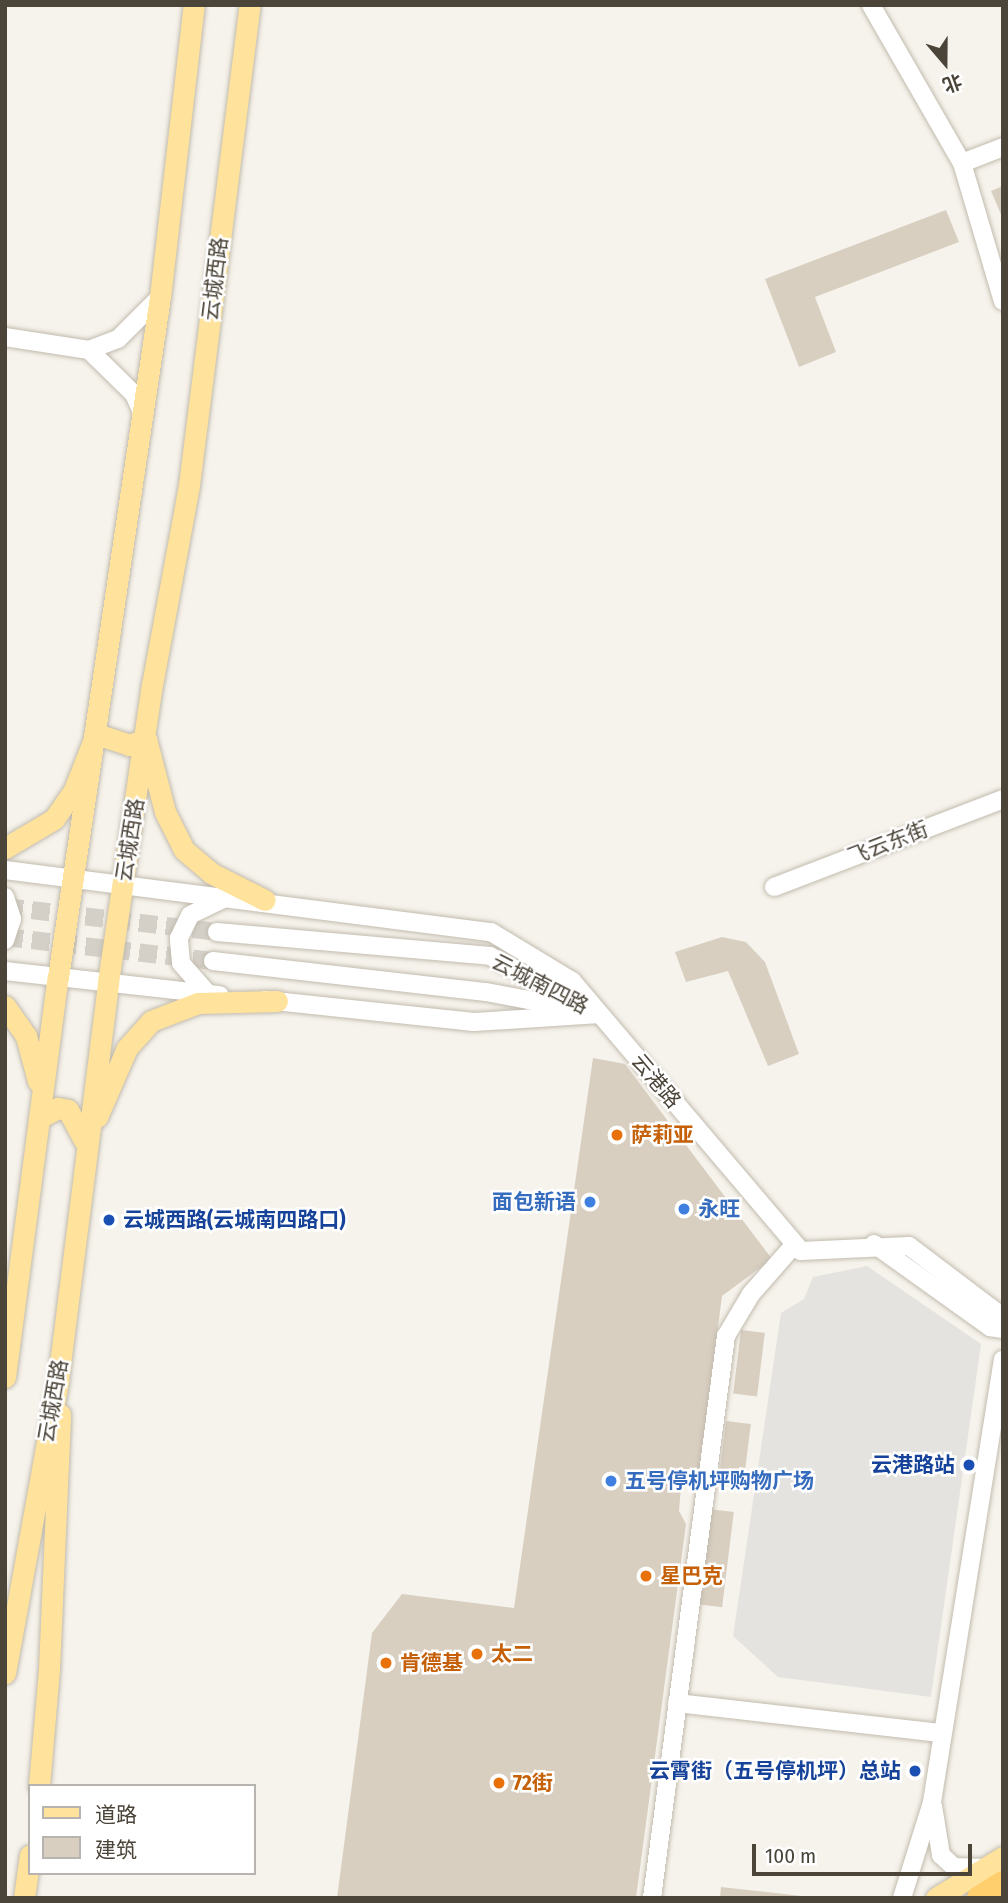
<!DOCTYPE html>
<html>
<head>
<meta charset="utf-8">
<style>
	body { margin:0 }
	#map { position:relative; width:1008px; height:1903px; overflow:hidden; background:#f6f3ec; font-family:"Fira Sans Condensed","Noto Sans SC",sans-serif }
	div>[style] { position:absolute }
	.parking>* { inset:0; background:#e5e3e0 }
	.building>* { inset:0; background:#d8cfc1; transform-origin:0 0 }
	.minor-tunnel>* { height:18px; margin-top:-9px; transform-origin:0; background:repeating-linear-gradient(90deg,#d4d0c8 0 18px,transparent 0 27px) }
	.roads { filter:drop-shadow(0 0 2px #c2bbae) drop-shadow(0 0 2px #c2bbae) }
	.minor>* { height:18px; margin:-9px; padding:0 9px; transform-origin:9px; border-radius:9px; background:#fff }
	.major>* { height:21px; margin:-10.5px; padding:0 10.5px; transform-origin:10.5px; border-radius:10.5px; background:#ffe39c }
	.highway>* { height:24px; margin:-12px; padding:0 12px; transform-origin:12px; border-radius:12px; background:#ffcf6e }
	.dots>* { width:19px; height:19px; translate:-50% -50%; box-sizing:border-box; border:4px solid #fff; border-radius:50% }
	span { translate:-50% -50%; white-space:nowrap; text-align:center; line-height:1.15; -webkit-text-stroke:5px #fff; paint-order:stroke }
	.street-label { font-size:21px; color:#4b4439 }
	.food-label { font-size:21px; color:#c56008; font-weight:700 }
	.left { translate:0 -50%; text-align:left }
	.shop-label { font-size:21px; color:#366cbe; font-weight:700 }
	.right { translate:-100% -50%; text-align:right }
	.transit-label { font-size:21px; color:#164399; font-weight:700 }
	.frame { position:absolute; inset:0; border:7px solid #4b4439; pointer-events:none }
	.legend { position:absolute; left:28px; top:1784px; width:228px; height:91px; box-sizing:border-box; background:#fff; border:2px solid #b7b4b0; margin:0; padding:9px 12px; list-style:none; font-size:21px; color:#4b4439 }
	.legend li { display:flex; align-items:center; gap:14px; height:35px }
	.legend b { width:35px; border:2px solid #b7b4b0 }
	.north { position:absolute; left:910px; top:28px; width:70px; height:70px; -webkit-text-stroke:5px #fff; paint-order:stroke; rotate:160deg; font-size:19px; font-weight:700; line-height:28px; text-align:center; color:#4b4439 }
	.north::after { content:''; display:block; margin:auto; width:24px; height:32px; background:#4b4439; clip-path:polygon(50% 0,100% 100%,50% 72%,0 100%) }
	.scale { position:absolute; left:752px; top:1844px; width:220px; height:32px; box-sizing:border-box; border:4px solid #4b4439; border-top:0; padding-left:9px; font-size:21px; line-height:24px; white-space:nowrap; color:#4b4439; -webkit-text-stroke:5px #fff; paint-order:stroke }
</style>
</head>
<body>
<div id="map">
	<div class="parking">
		<i style="clip-path:polygon(867px 1266px,981px 1344px,931px 1697px,778px 1677px,733px 1636px,781px 1313px,804px 1299px,813px 1277px)"></i>
	</div>
	<div class="building">
		<i style="clip-path:polygon(1003px 186px,1003px 219px,991px 191px)"></i>
		<i style="clip-path:polygon(946px 210px,959px 242px,815px 297px,836px 352px,799px 367px,765px 279px)"></i>
		<i style="clip-path:polygon(722px 937px,746px 942px,765px 962px,799px 1054px,768px 1066px,728px 971px,686px 982px,675px 952px)"></i>
		<i style="clip-path:polygon(593px 1058px,625px 1064px,772px 1259px,722px 1296px,699px 1474px,681px 1487px,679px 1511px,686px 1524px,636px 1898px,337px 1898px,372px 1633px,402px 1594px,514px 1608px)"></i>
		<i style="left:741px;top:1330px;width:24px;height:64px;rotate:7deg"></i>
		<i style="left:726px;top:1421px;width:25px;height:64px;rotate:7deg"></i>
		<i style="left:709px;top:1509px;width:25px;height:96px;rotate:7deg"></i>
		<i style="clip-path:polygon(721px 1887px,802px 1896px,802px 1898px,720px 1898px)"></i>
	</div>
	<div class="minor-tunnel">
		<i style="left:5px;top:907px;width:213px;rotate:6.7deg"></i>
		<i style="left:5px;top:937px;width:209px;rotate:6.6deg"></i>
	</div>
	<div class="roads">
		<div class="minor">
			<i style="left:871px;top:5px;width:182px;rotate:60.1deg"></i>
			<i style="left:962px;top:163px;width:144px;rotate:73.5deg"></i>
			<i style="left:962px;top:163px;width:44px;rotate:-21.3deg"></i>
			<i style="left:5px;top:337px;width:85px;rotate:8.8deg"></i>
			<i style="left:89px;top:350px;width:63px;rotate:44.4deg"></i>
			<i style="left:134px;top:394px;width:20px;rotate:66deg"></i>
			<i style="left:89px;top:350px;width:31px;rotate:-21deg"></i>
			<i style="left:118px;top:339px;width:59px;rotate:-45deg"></i>
			<i style="left:5px;top:870px;width:490px;rotate:7.3deg"></i>
			<i style="left:491px;top:932px;width:95px;rotate:31.2deg"></i>
			<i style="left:572px;top:981px;width:354px;rotate:49.7deg"></i>
			<i style="left:801px;top:1251px;width:108px;rotate:-2.7deg"></i>
			<i style="left:909px;top:1246px;width:118px;rotate:37.1deg"></i>
			<i style="left:774px;top:887px;width:245px;rotate:-21deg"></i>
			<i style="left:5px;top:897px;width:23px;rotate:72deg"></i>
			<i style="left:12px;top:919px;width:22px;rotate:108deg"></i>
			<i style="left:217px;top:932px;width:274px;rotate:5deg"></i>
			<i style="left:490px;top:956px;width:114px;rotate:27.7deg"></i>
			<i style="left:213px;top:961px;width:275px;rotate:6.5deg"></i>
			<i style="left:486px;top:992px;width:92px;rotate:10.7deg"></i>
			<i style="left:5px;top:971px;width:216px;rotate:6.4deg"></i>
			<i style="left:208px;top:994px;width:41px;rotate:-131.1deg"></i>
			<i style="left:181px;top:963px;width:25px;rotate:-95deg"></i>
			<i style="left:179px;top:938px;width:25px;rotate:-64deg"></i>
			<i style="left:190px;top:915px;width:41px;rotate:-25.9deg"></i>
			<i style="left:265px;top:1000px;width:210px;rotate:6deg"></i>
			<i style="left:474px;top:1022px;width:126px;rotate:-3.6deg"></i>
			<i style="left:874px;top:1244px;width:143px;rotate:35.6deg"></i>
			<i style="left:990px;top:1327px;width:13px;rotate:9deg"></i>
			<i style="left:677px;top:1703px;width:267px;rotate:6.5deg"></i>
			<i style="left:933px;top:1806px;width:50px;rotate:80.7deg"></i>
			<i style="left:941px;top:1855px;width:18px;rotate:43deg"></i>
			<i style="left:954px;top:1867px;width:30px;rotate:2deg"></i>
			<i style="left:652px;top:1898px;width:567px;rotate:-82.5deg"></i>
			<i style="left:726px;top:1336px;width:49px;rotate:-59.2deg"></i>
			<i style="left:751px;top:1294px;width:65px;rotate:-48.7deg"></i>
			<i style="left:902px;top:1898px;width:101px;rotate:-72.6deg"></i>
			<i style="left:932px;top:1802px;width:448px;rotate:-80.9deg"></i>
		</div>
		<div class="major">
			<i style="left:5px;top:848px;width:57px;rotate:-30.6deg"></i>
			<i style="left:54px;top:819px;width:35px;rotate:-55deg"></i>
			<i style="left:74px;top:790px;width:60px;rotate:-68.6deg"></i>
			<i style="left:96px;top:734px;width:35px;rotate:18deg"></i>
			<i style="left:129px;top:745px;width:18px;rotate:-19deg"></i>
			<i style="left:146px;top:739px;width:75px;rotate:75.4deg"></i>
			<i style="left:165px;top:812px;width:42px;rotate:63.4deg"></i>
			<i style="left:184px;top:850px;width:35px;rotate:40deg"></i>
			<i style="left:211px;top:873px;width:60px;rotate:26.6deg"></i>
			<i style="left:5px;top:1006px;width:37px;rotate:55deg"></i>
			<i style="left:26px;top:1036px;width:47px;rotate:75.1deg"></i>
			<i style="left:97px;top:1117px;width:75px;rotate:-66.5deg"></i>
			<i style="left:127px;top:1048px;width:36px;rotate:-48deg"></i>
			<i style="left:151px;top:1021px;width:50px;rotate:-21deg"></i>
			<i style="left:198px;top:1003px;width:79px;rotate:-1.5deg"></i>
			<i style="left:39px;top:1118px;width:21px;rotate:-28deg"></i>
			<i style="left:58px;top:1108px;width:10px;rotate:11deg"></i>
			<i style="left:68px;top:1110px;width:34px;rotate:62deg"></i>
			<i style="left:5px;top:1377px;width:403px;rotate:-82.5deg"></i>
			<i style="left:58px;top:977px;width:688px;rotate:-81.47deg"></i>
			<i style="left:160px;top:297px;width:294px;rotate:-83.4deg"></i>
			<i style="left:5px;top:1673px;width:298px;rotate:-79.7deg"></i>
			<i style="left:58px;top:1380px;width:401px;rotate:-82.8deg"></i>
			<i style="left:108px;top:982px;width:300px;rotate:-81.6deg"></i>
			<i style="left:152px;top:685px;width:203px;rotate:-79.5deg"></i>
			<i style="left:189px;top:485px;width:484px;rotate:-82.8deg"></i>
			<i style="left:39px;top:1786px;width:117px;rotate:-85.1deg"></i>
			<i style="left:49px;top:1669px;width:255px;rotate:-87.5deg"></i>
			<i style="left:24px;top:1898px;width:43px;rotate:-82.1deg"></i>
			<i style="left:936px;top:1898px;width:79px;rotate:-31.5deg"></i>
		</div>
		<div class="highway">
			<i style="left:979px;top:1898px;width:28px;rotate:-32deg"></i>
		</div>
	</div>
	<div class="dots">
		<i style="left:617px;top:1135px;background:#e8710a"></i>
		<i style="left:590px;top:1202px;background:#3f7fe0"></i>
		<i style="left:684px;top:1209px;background:#3f7fe0"></i>
		<i style="left:109px;top:1220px;background:#1a4fb4"></i>
		<i style="left:969px;top:1465px;background:#1a4fb4"></i>
		<i style="left:611px;top:1481px;background:#3f7fe0"></i>
		<i style="left:646px;top:1576px;background:#e8710a"></i>
		<i style="left:477px;top:1654px;background:#e8710a"></i>
		<i style="left:386px;top:1663px;background:#e8710a"></i>
		<i style="left:915px;top:1771px;background:#1a4fb4"></i>
		<i style="left:499px;top:1783px;background:#e8710a"></i>
	</div>
	<div class="street-label">
		<span style="left:215px;top:279px;rotate:-83deg">云城西路</span>
		<span style="left:130px;top:840px;rotate:-81deg">云城西路</span>
		<span style="left:888px;top:843px;rotate:-21deg">飞云东街</span>
		<span style="left:540px;top:984px;rotate:27deg">云城南四路</span>
		<span style="left:656px;top:1081px;rotate:50deg">云港路</span>
		<span style="left:53px;top:1401px;rotate:-80deg">云城西路</span>
	</div>
	<div class="food-label">
		<span class="left" style="left:631px;top:1135px">萨莉亚</span>
		<span class="left" style="left:660px;top:1576px">星巴克</span>
		<span class="left" style="left:491px;top:1654px">太二</span>
		<span class="left" style="left:400px;top:1663px">肯德基</span>
		<span class="left" style="left:513px;top:1783px">72街</span>
	</div>
	<div class="shop-label">
		<span class="right" style="left:576px;top:1202px">面包新语</span>
		<span class="left" style="left:698px;top:1209px">永旺</span>
		<span class="left" style="left:625px;top:1481px">五号停机坪购物广场</span>
	</div>
	<div class="transit-label">
		<span class="left" style="left:123px;top:1220px">云城西路(云城南四路口)</span>
		<span class="right" style="left:955px;top:1465px">云港路站</span>
		<span class="right" style="left:901px;top:1771px">云霄街（五号停机坪）总站</span>
	</div>
	<div class="frame"></div>
	<ul class="legend">
	<li><b style="height:9px;background:#ffe39c"></b>道路</li>
	<li><b style="height:19px;background:#d8cfc1"></b>建筑</li>
	</ul>
	<div class="north">北</div>
	<div class="scale">100 m</div>
</div>
</body>
</html>
